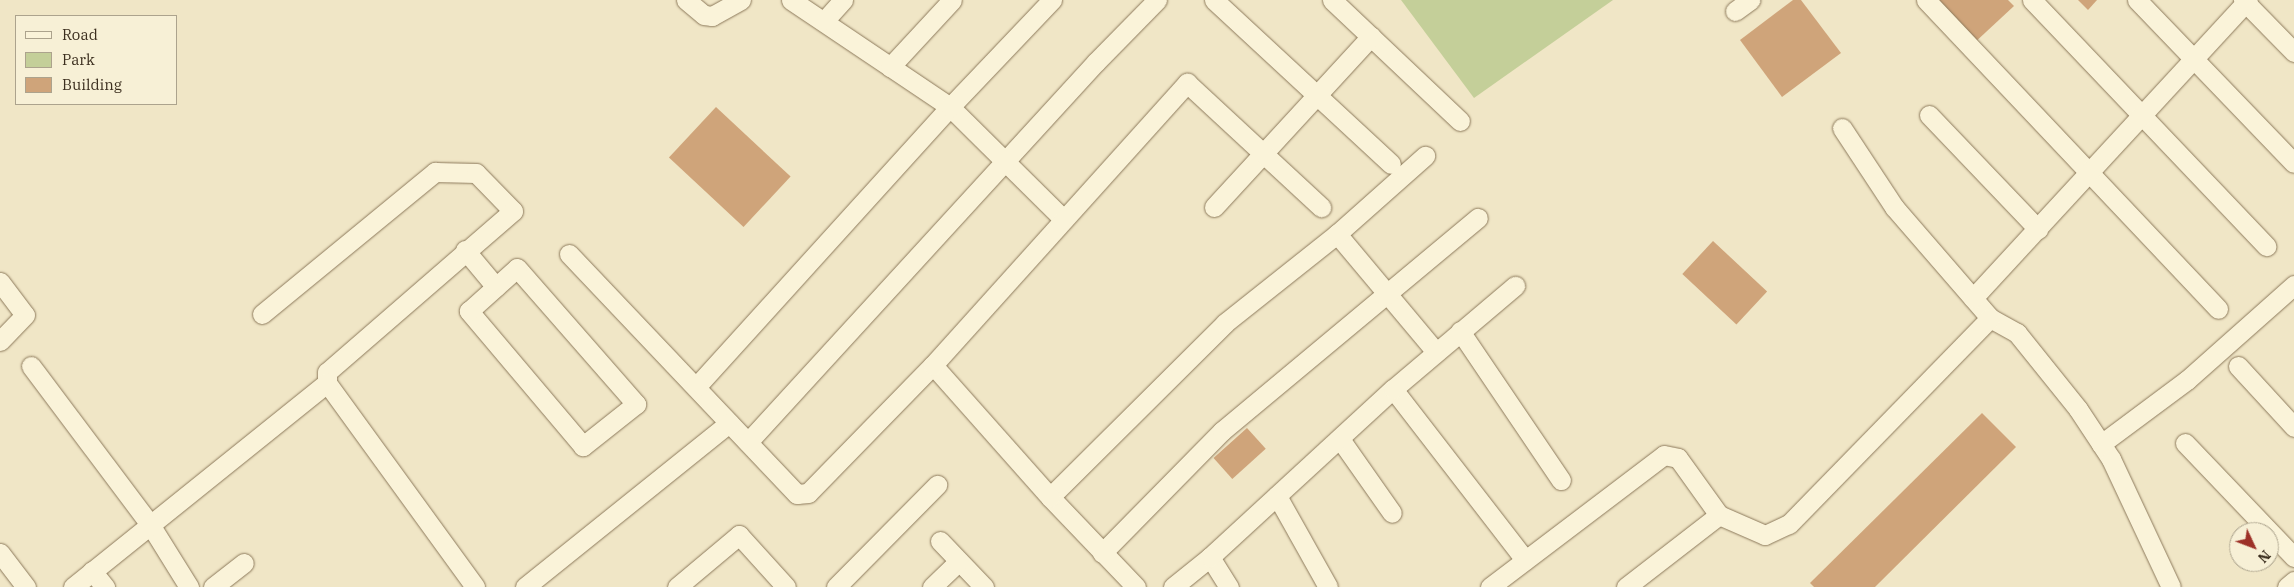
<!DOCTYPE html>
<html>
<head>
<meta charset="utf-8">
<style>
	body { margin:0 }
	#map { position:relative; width:2294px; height:587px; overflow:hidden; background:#f0e6c6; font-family:"IBM Plex Serif",serif }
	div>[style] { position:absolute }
	.green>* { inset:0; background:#c4cf99 }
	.building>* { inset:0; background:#cfa47a; transform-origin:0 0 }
	.roads { filter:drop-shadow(0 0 1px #8c795b) drop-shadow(0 0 1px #8c795b) }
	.street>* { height:19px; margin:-9.5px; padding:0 9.5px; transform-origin:9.5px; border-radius:9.5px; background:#faf3d9 }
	span { translate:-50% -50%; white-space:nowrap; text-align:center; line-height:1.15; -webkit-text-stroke:5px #f7f0d6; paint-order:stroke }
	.legend { position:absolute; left:15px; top:15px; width:162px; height:90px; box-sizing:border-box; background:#f7f0d6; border:1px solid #aca38d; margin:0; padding:6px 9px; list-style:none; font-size:15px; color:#3c2f1f }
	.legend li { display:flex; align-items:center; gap:10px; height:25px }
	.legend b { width:25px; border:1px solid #aca38d }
	.north { position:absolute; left:2229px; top:522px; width:50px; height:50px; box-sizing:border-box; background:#f7f0d6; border:1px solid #aca38d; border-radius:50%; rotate:133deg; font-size:14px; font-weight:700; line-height:20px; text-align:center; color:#3c2f1f }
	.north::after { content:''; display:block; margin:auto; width:18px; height:22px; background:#9d3128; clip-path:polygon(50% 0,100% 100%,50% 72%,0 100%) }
</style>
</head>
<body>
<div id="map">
	<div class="green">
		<i style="clip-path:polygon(1401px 0,1613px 0,1474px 98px)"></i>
	</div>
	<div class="building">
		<i style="clip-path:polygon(1793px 0,1801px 0,1841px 53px,1782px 97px,1740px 40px)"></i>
		<i style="clip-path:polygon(1929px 0,2008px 0,2014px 6px,1972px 45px)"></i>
		<i style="clip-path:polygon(2078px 0,2097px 0,2088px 10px)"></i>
		<i style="left:716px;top:107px;width:102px;height:69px;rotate:43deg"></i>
		<i style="left:1713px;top:241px;width:74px;height:45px;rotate:43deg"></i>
		<i style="clip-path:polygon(1982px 413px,2016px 447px,1875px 587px,1814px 587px,1810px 583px)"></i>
		<i style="left:1247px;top:428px;width:28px;height:45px;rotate:48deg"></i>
	</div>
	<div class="roads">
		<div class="street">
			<i style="left:686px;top:0;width:23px;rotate:40deg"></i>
			<i style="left:704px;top:15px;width:8px;rotate:7deg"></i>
			<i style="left:712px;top:16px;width:33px;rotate:-29deg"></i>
			<i style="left:791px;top:0;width:192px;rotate:33.9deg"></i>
			<i style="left:950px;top:107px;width:158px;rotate:44.7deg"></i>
			<i style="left:1214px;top:0;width:241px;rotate:42.8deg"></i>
			<i style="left:1332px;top:0;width:176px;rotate:43.4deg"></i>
			<i style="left:1926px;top:0;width:425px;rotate:46.6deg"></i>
			<i style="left:2032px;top:0;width:340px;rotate:46.4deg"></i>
			<i style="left:2137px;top:0;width:226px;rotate:46.1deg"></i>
			<i style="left:2243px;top:0;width:73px;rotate:45.6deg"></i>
			<i style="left:1735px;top:11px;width:19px;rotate:-36deg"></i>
			<i style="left:825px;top:20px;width:27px;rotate:-48deg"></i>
			<i style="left:890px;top:67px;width:91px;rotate:-47.2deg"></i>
			<i style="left:1929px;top:115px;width:158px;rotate:46.3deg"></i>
			<i style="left:1842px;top:128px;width:95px;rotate:56.6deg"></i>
			<i style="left:1894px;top:207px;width:147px;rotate:49.1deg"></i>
			<i style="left:1990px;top:318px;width:31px;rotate:29deg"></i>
			<i style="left:2017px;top:333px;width:97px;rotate:51.2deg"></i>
			<i style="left:2078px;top:409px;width:60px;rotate:56.6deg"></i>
			<i style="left:2111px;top:459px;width:141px;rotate:64.9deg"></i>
			<i style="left:1214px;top:207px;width:232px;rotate:-47.4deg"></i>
			<i style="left:1337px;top:234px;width:154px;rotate:50deg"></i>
			<i style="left:465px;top:250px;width:48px;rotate:50deg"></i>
			<i style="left:569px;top:254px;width:331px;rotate:46.5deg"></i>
			<i style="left:797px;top:494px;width:11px;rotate:-5deg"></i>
			<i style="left:808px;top:493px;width:179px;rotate:-45.7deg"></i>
			<i style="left:517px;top:268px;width:181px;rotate:48.8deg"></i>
			<i style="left:636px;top:404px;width:68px;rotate:141.6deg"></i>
			<i style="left:583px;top:446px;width:177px;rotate:-130.2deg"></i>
			<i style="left:469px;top:311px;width:64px;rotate:-41.9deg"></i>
			<i style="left:0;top:282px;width:41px;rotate:52.9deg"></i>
			<i style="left:25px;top:315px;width:36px;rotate:134deg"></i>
			<i style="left:1973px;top:298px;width:405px;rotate:-47.3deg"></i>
			<i style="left:262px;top:314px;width:224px;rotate:-39.4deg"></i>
			<i style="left:435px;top:172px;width:41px;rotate:1.4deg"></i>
			<i style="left:476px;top:173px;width:53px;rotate:45.8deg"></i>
			<i style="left:513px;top:211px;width:246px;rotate:139.1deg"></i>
			<i style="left:327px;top:372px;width:11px;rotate:90deg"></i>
			<i style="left:1460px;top:331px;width:180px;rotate:55.9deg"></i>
			<i style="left:31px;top:366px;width:200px;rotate:53.1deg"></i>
			<i style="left:151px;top:526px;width:72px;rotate:58.1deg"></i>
			<i style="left:2238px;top:366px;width:83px;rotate:47.4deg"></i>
			<i style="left:696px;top:387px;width:378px;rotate:-47.8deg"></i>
			<i style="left:950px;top:107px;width:148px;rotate:-46.4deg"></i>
			<i style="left:1393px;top:389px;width:216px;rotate:52.3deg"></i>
			<i style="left:1340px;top:439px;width:90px;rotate:54.9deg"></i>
			<i style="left:748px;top:442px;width:515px;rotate:-47.52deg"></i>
			<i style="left:1096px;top:62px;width:87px;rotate:-45.5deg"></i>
			<i style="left:2185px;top:443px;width:158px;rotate:46.3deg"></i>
			<i style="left:2101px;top:444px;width:107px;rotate:-36.7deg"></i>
			<i style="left:2187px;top:380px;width:143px;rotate:-41.6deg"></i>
			<i style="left:1277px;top:496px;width:104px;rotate:60.7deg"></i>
			<i style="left:1050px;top:497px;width:247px;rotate:-44.8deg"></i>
			<i style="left:1225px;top:323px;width:143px;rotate:-38.5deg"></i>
			<i style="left:1337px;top:234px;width:118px;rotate:-41.6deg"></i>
			<i style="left:940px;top:541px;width:64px;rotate:46.3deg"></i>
			<i style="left:0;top:553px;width:43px;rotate:52.6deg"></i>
			<i style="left:1102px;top:553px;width:171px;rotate:-45.5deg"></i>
			<i style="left:1222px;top:431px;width:333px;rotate:-39.8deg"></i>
			<i style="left:1210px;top:557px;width:36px;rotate:58deg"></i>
			<i style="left:92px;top:571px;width:21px;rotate:51deg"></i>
			<i style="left:73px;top:587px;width:326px;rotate:-38.8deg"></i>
			<i style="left:327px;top:383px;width:252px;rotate:54deg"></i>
			<i style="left:213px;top:587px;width:39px;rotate:-38deg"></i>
			<i style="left:525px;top:587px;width:262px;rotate:-38.8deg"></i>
			<i style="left:677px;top:587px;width:81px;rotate:-40deg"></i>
			<i style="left:739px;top:535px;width:70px;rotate:47.9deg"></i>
			<i style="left:836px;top:587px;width:144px;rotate:-45.3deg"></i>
			<i style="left:932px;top:587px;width:37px;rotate:-44deg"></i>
			<i style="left:1136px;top:587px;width:124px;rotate:-133.7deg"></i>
			<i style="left:1050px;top:497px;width:176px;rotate:-131.6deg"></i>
			<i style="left:933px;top:365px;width:380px;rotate:-48deg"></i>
			<i style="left:1187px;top:83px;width:183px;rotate:42.8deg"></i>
			<i style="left:1173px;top:587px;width:48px;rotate:-39deg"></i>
			<i style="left:1210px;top:557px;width:248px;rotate:-42.6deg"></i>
			<i style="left:1393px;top:389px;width:160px;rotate:-40.2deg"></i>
			<i style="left:1490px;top:587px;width:218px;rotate:-37.2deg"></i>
			<i style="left:1664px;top:455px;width:14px;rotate:12deg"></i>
			<i style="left:1678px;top:458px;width:70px;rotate:54.3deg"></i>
			<i style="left:1719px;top:515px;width:50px;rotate:23.5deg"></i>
			<i style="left:1765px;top:535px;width:26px;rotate:-25deg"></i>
			<i style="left:1789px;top:524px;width:288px;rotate:-45.7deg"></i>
			<i style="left:1626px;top:587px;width:118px;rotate:-37.7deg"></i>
			<i style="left:2287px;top:587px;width:9px;rotate:-41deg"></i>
		</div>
	</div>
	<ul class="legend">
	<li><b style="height:6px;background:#faf3d9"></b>Road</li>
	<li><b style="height:14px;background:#c4cf99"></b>Park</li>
	<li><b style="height:14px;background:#cfa47a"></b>Building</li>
	</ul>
	<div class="north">N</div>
</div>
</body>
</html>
